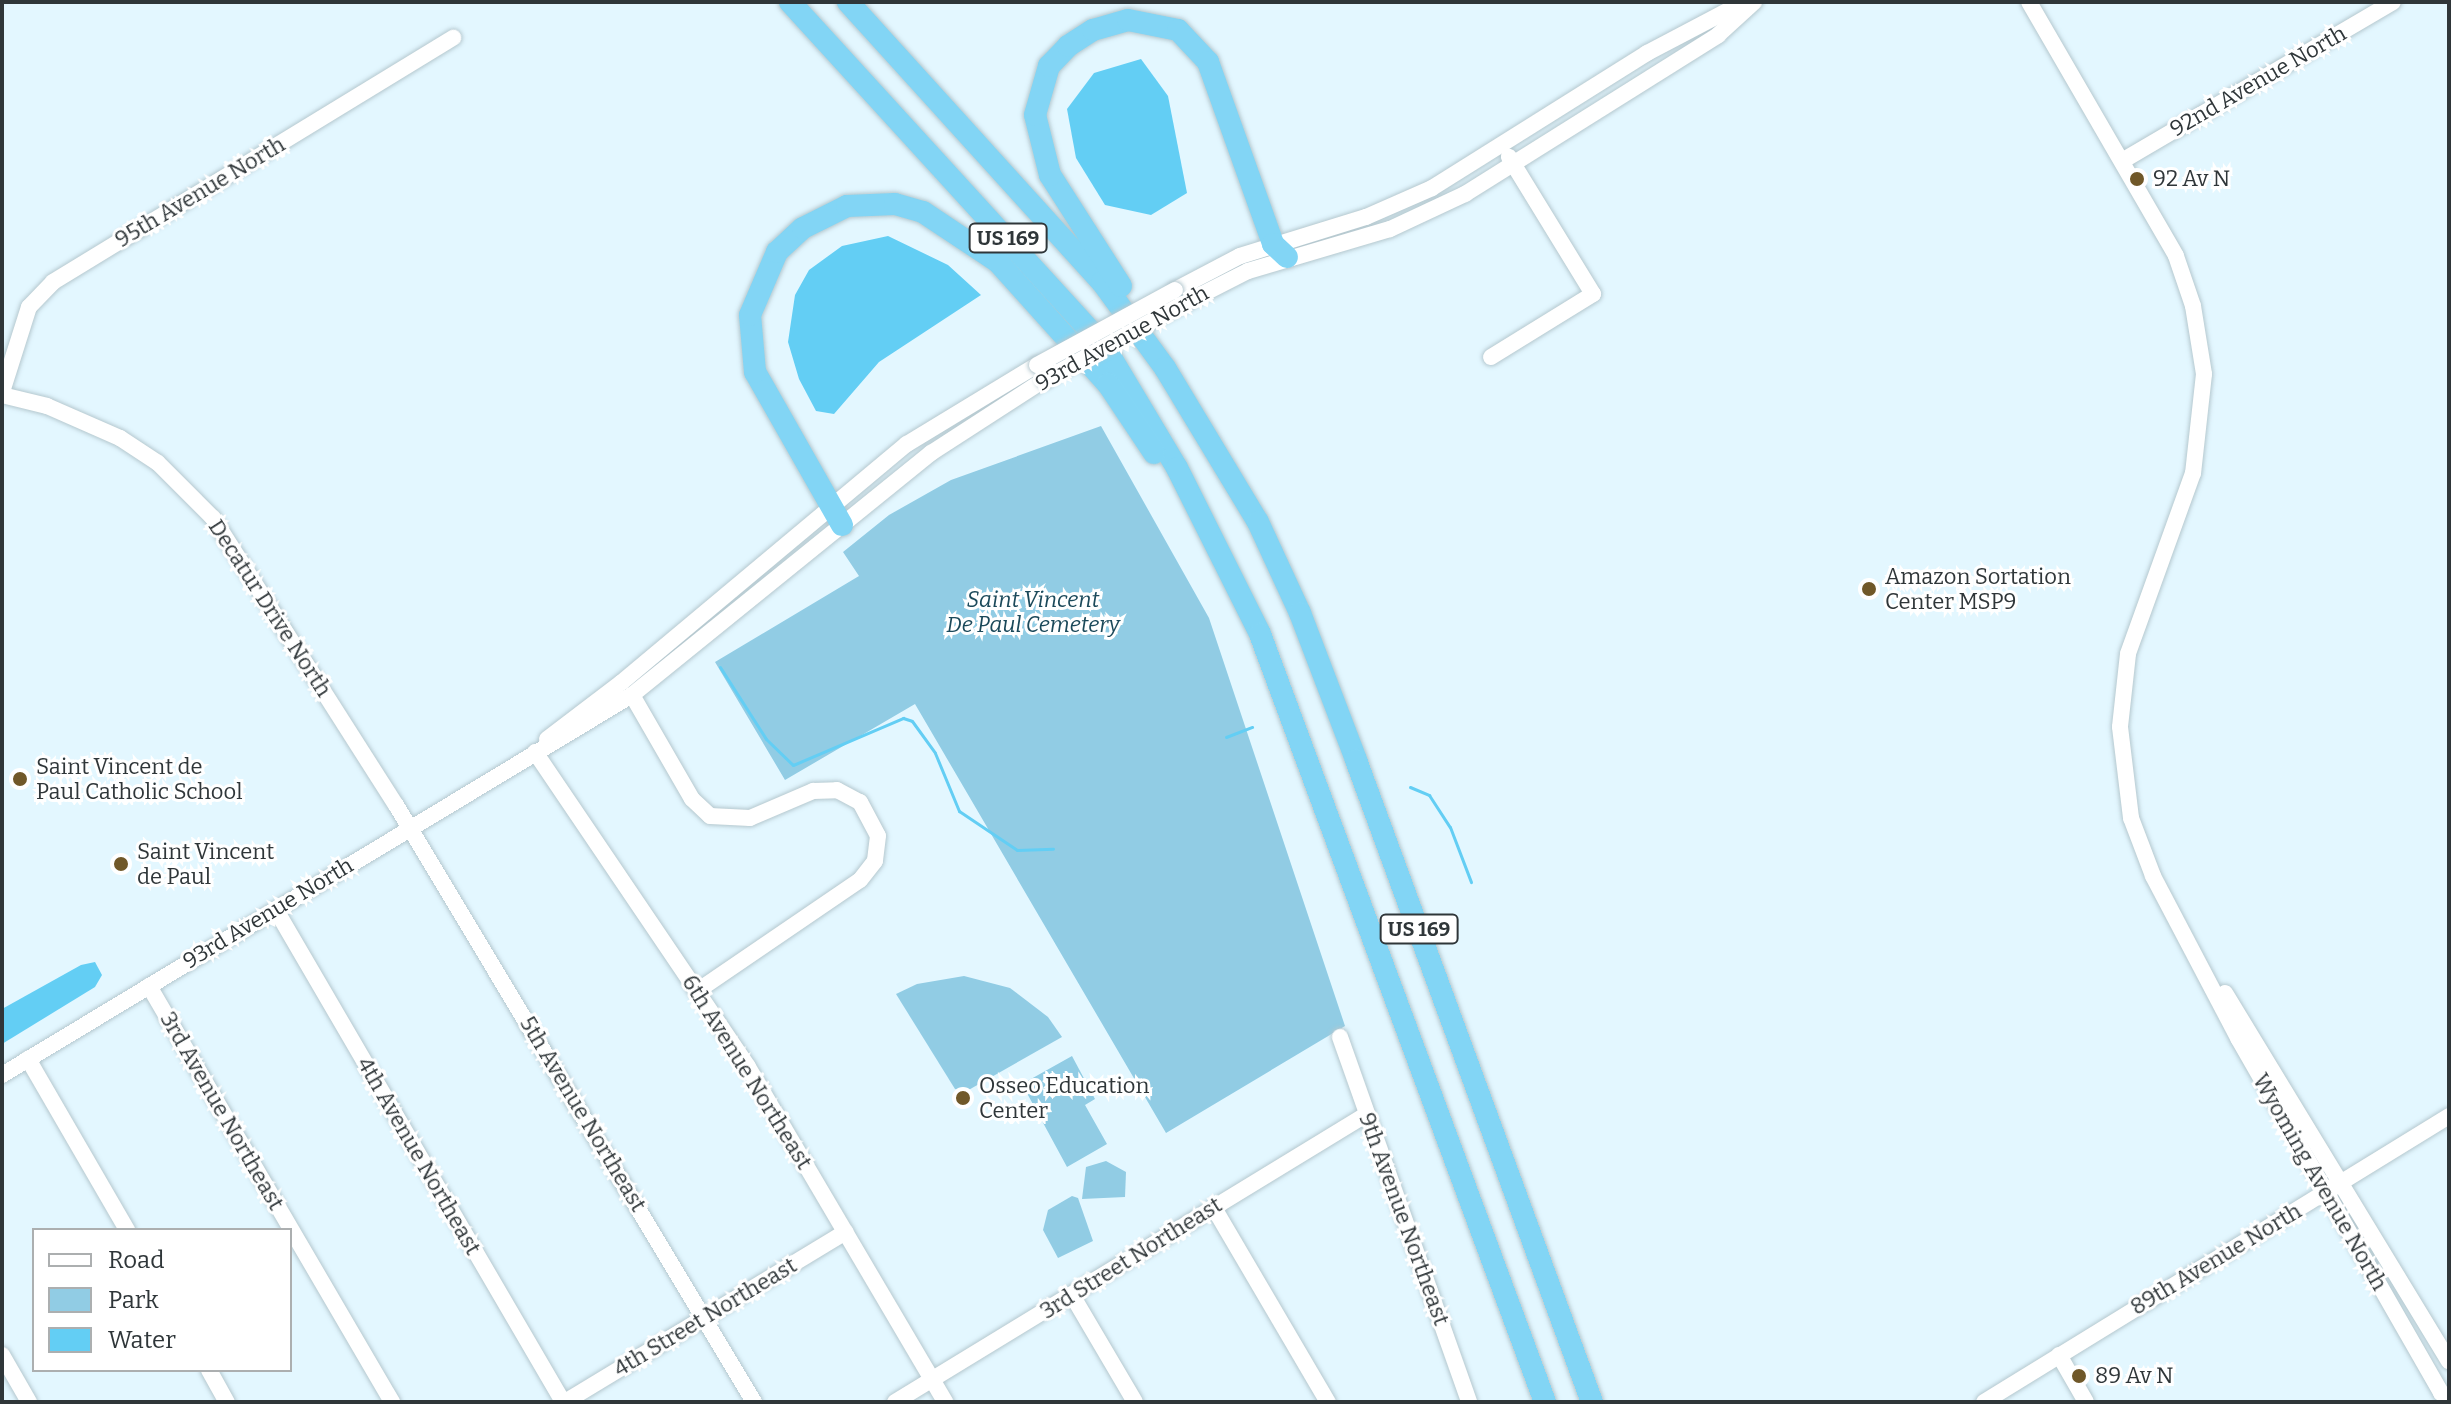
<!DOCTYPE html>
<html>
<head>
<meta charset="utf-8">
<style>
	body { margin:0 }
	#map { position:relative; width:2451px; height:1404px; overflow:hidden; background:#e3f7ff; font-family:Bitter,serif }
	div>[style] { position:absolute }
	.green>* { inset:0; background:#91cce4 }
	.water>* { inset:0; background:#63cef4 }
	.stream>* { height:3px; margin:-1.5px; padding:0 1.5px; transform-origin:1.5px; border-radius:1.5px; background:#63cef4 }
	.roads { filter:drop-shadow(0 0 2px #b5c8cf) drop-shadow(0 0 2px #b5c8cf) }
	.minor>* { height:16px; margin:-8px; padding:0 8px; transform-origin:8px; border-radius:8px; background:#fff }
	.highway>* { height:22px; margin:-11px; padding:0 11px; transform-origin:11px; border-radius:11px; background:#82d5f5 }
	.bridges { filter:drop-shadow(0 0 2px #b5c8cf) drop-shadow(0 0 2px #b5c8cf) }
	.minor-bridge>* { height:16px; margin:-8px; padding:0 8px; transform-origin:8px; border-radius:8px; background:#fff }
	.dots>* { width:22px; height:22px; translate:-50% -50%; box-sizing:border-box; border:4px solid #fff; border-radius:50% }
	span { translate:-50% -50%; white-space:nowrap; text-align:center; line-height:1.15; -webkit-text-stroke:6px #fff; paint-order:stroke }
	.shield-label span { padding:2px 6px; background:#fff; border:2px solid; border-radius:6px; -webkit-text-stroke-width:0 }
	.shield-label { font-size:20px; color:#2f3639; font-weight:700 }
	.street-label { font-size:22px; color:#2f3639 }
	.poi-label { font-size:22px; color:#2f3639 }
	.left { translate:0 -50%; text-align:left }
	.park-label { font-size:22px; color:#1b495a; font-style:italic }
	.frame { position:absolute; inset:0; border:4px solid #2f3639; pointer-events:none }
	.legend { position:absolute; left:32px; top:1228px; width:260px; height:144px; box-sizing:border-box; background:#fff; border:2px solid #acafb0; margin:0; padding:10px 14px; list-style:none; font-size:24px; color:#2f3639 }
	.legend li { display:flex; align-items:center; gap:16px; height:40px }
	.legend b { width:40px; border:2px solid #acafb0 }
</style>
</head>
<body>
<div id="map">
	<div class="green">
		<i style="clip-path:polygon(1101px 426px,1209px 618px,1345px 1026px,1166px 1133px,915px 704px,785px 780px,715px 662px,859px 576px,843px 552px,889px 515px,951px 480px)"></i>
		<i style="clip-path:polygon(964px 976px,1010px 988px,1048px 1017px,1062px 1037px,965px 1092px,955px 1089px,896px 994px,917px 984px)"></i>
		<i style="clip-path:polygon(1072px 1056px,1095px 1099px,1085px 1105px,1107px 1144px,1067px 1167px,1022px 1084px)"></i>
		<i style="clip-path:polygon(1106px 1161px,1126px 1172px,1125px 1197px,1082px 1199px,1086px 1167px)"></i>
		<i style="clip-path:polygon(1072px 1196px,1078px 1198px,1093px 1241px,1058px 1258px,1043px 1230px,1048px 1210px)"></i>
	</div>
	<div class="water">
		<i style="clip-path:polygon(1141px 59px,1168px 96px,1187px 193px,1151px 215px,1105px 205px,1076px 158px,1067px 109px,1094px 73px)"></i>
		<i style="clip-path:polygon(888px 236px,948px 265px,981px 295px,879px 362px,834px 414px,816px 411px,799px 379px,788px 342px,795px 295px,809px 270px,842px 246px)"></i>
		<i style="clip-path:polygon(95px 962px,102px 975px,95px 987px,2px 1044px,2px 1009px,81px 965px)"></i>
	</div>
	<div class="stream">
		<i style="left:720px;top:667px;width:85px;rotate:57.4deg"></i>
		<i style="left:766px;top:739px;width:37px;rotate:44deg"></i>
		<i style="left:793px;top:765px;width:120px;rotate:-23.1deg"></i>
		<i style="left:903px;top:718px;width:9px;rotate:18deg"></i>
		<i style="left:912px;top:721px;width:39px;rotate:54deg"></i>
		<i style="left:935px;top:753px;width:63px;rotate:67.5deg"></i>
		<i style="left:959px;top:811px;width:70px;rotate:33.9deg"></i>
		<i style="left:1017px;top:850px;width:36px;rotate:-2deg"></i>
		<i style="left:1226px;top:737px;width:28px;rotate:-21deg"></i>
		<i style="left:1410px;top:787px;width:21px;rotate:23deg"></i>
		<i style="left:1429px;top:795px;width:38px;rotate:57deg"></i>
		<i style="left:1450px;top:827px;width:59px;rotate:69.1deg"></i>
	</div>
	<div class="roads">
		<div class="minor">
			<i style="left:2029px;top:2px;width:293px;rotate:59.9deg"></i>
			<i style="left:2176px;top:256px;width:53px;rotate:71.2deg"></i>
			<i style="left:2193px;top:306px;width:69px;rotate:80.8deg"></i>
			<i style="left:2204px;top:374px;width:100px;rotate:96.3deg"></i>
			<i style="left:2193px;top:473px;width:192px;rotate:109.8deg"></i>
			<i style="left:2128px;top:654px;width:73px;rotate:96.3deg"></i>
			<i style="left:2120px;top:727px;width:92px;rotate:83.1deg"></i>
			<i style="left:2131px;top:818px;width:62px;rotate:69.2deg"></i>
			<i style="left:2153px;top:876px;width:183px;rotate:62.3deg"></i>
			<i style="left:2238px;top:1038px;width:409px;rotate:60.2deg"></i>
			<i style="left:2441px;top:1393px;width:9px;rotate:32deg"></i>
			<i style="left:2122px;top:161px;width:314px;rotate:-30.4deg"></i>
			<i style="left:1175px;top:290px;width:73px;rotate:-27.6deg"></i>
			<i style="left:1240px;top:256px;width:132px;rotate:-17.2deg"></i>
			<i style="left:1366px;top:217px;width:72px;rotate:-23.7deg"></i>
			<i style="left:1432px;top:188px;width:254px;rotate:-32.1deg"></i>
			<i style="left:1647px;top:53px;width:110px;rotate:-27.7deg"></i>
			<i style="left:1183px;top:304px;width:73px;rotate:-26.9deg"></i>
			<i style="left:1248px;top:271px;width:148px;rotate:-16.5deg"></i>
			<i style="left:1390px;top:229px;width:83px;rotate:-25deg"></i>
			<i style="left:1465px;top:194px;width:299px;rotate:-32.1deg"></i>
			<i style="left:1718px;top:35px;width:49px;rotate:-42.5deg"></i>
			<i style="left:1491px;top:357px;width:120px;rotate:-31.7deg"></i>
			<i style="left:1593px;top:294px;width:161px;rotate:-121.5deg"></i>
			<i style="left:2px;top:392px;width:89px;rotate:-72.4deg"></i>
			<i style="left:29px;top:307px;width:35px;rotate:-46deg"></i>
			<i style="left:53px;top:282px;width:469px;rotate:-31.4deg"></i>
			<i style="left:2px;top:395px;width:46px;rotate:13.7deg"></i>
			<i style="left:47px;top:406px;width:80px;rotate:23.7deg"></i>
			<i style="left:120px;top:438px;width:45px;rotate:33.3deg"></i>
			<i style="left:158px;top:463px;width:78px;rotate:45deg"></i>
			<i style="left:213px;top:518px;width:340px;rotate:57.5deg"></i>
			<i style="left:396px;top:805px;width:696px;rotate:59.05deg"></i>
			<i style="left:632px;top:695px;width:120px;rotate:60deg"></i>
			<i style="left:692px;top:799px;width:25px;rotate:43deg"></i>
			<i style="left:710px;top:816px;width:40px;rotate:2.9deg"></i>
			<i style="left:750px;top:818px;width:69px;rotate:-23.2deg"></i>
			<i style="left:813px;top:791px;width:24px;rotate:-2deg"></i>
			<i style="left:837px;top:790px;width:26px;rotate:28deg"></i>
			<i style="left:860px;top:802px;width:38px;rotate:62deg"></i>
			<i style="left:878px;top:836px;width:25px;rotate:97deg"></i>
			<i style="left:875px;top:861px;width:24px;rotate:128deg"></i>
			<i style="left:860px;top:880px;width:197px;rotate:145.7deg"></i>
			<i style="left:547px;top:739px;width:94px;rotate:-37.2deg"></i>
			<i style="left:622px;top:682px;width:371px;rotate:-39.9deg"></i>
			<i style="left:907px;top:444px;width:152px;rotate:-31.3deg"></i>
			<i style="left:535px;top:752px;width:380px;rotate:55.9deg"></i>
			<i style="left:748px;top:1067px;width:389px;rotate:59.5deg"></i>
			<i style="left:276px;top:910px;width:570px;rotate:59.74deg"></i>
			<i style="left:149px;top:986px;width:482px;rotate:59.7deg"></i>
			<i style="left:2225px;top:993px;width:431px;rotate:58.7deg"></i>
			<i style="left:1340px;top:1037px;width:387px;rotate:70.5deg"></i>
			<i style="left:28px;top:1059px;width:198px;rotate:59.9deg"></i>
			<i style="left:2px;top:1075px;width:736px;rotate:-31.1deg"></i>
			<i style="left:632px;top:695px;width:385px;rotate:-39deg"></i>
			<i style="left:931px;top:453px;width:135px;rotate:-32.9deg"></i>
			<i style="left:1214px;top:1208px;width:225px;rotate:59.6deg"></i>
			<i style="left:1072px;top:1295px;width:124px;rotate:59.5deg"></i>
			<i style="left:2px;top:1355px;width:54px;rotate:60.1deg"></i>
			<i style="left:2059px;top:1355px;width:54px;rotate:60.1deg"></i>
			<i style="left:209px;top:1370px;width:37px;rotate:61deg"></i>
			<i style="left:565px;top:1402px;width:328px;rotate:-31.2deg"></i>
			<i style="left:895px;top:1402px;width:553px;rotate:-31.39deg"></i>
			<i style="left:1984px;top:1402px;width:546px;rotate:-31.59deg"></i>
		</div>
		<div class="highway">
			<i style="left:790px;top:2px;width:466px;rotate:47.6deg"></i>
			<i style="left:1104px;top:346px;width:142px;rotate:59.1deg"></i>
			<i style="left:1177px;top:468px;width:186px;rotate:63.4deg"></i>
			<i style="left:1260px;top:634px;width:819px;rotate:69.64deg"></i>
			<i style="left:848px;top:2px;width:378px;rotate:47.8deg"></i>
			<i style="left:1102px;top:282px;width:107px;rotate:53.8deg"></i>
			<i style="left:1165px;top:368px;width:180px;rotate:58.9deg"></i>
			<i style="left:1258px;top:522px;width:100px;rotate:65.2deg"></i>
			<i style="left:1300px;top:613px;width:157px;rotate:69.1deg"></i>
			<i style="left:1356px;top:760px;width:684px;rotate:69.82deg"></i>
			<i style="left:1121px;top:286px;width:132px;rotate:-122.6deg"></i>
			<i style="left:1050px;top:175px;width:62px;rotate:-104deg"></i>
			<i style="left:1035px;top:115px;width:51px;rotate:-74.1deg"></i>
			<i style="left:1049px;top:66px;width:28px;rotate:-46deg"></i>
			<i style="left:1068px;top:46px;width:30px;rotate:-33deg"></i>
			<i style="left:1093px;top:30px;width:36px;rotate:-16deg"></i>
			<i style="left:1128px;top:20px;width:51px;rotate:11.3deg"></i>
			<i style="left:1178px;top:30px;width:44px;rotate:46.8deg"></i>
			<i style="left:1208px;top:62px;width:193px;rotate:70.3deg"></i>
			<i style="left:1273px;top:244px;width:19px;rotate:43deg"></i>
			<i style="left:842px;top:525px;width:176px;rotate:-119.6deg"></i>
			<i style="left:755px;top:372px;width:57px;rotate:-95deg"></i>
			<i style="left:750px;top:315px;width:69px;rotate:-66.8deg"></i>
			<i style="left:777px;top:252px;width:35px;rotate:-43deg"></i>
			<i style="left:803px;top:228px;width:49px;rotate:-26.6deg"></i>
			<i style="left:847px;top:206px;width:48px;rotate:-2.4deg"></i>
			<i style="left:895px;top:204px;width:29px;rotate:16deg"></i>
			<i style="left:923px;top:212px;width:90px;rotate:33.7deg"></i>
			<i style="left:998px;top:262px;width:164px;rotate:48deg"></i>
			<i style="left:1108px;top:384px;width:83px;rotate:56.3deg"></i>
		</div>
	</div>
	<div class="bridges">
		<div class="minor-bridge">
			<i style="left:1037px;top:365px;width:157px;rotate:-28.5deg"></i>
			<i style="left:1044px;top:380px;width:158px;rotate:-28.7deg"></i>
		</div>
	</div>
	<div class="dots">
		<i style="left:2137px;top:179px;background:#705829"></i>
		<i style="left:1869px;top:589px;background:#705829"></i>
		<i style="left:20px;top:779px;background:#705829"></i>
		<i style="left:121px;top:864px;background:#705829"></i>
		<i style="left:963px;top:1098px;background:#705829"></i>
		<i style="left:2079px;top:1376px;background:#705829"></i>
	</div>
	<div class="shield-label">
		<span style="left:1008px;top:238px">US 169</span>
		<span style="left:1419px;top:929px">US 169</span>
	</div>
	<div class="street-label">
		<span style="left:2258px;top:81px;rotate:-30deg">92nd Avenue North</span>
		<span style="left:200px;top:192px;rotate:-31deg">95th Avenue North</span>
		<span style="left:1122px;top:338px;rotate:-29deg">93rd Avenue North</span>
		<span style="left:270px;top:608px;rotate:57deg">Decatur Drive North</span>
		<span style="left:268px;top:913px;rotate:-31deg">93rd Avenue North</span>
		<span style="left:747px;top:1072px;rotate:58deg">6th Avenue Northeast</span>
		<span style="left:222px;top:1111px;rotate:60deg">3rd Avenue Northeast</span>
		<span style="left:583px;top:1114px;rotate:59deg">5th Avenue Northeast</span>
		<span style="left:419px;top:1156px;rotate:60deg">4th Avenue Northeast</span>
		<span style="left:2320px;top:1182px;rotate:60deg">Wyoming Avenue North</span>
		<span style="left:1404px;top:1219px;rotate:70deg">9th Avenue Northeast</span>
		<span style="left:1131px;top:1258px;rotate:-32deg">3rd Street Northeast</span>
		<span style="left:2216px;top:1259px;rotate:-31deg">89th Avenue North</span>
		<span style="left:705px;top:1317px;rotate:-31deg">4th Street Northeast</span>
	</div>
	<div class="poi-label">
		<span class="left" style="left:2153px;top:179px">92 Av N</span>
		<span class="left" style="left:1885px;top:589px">Amazon Sortation<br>Center MSP9</span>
		<span class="left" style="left:36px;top:779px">Saint Vincent de<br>Paul Catholic School</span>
		<span class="left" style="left:137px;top:864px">Saint Vincent<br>de Paul</span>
		<span class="left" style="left:979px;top:1098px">Osseo Education<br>Center</span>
		<span class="left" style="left:2095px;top:1376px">89 Av N</span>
	</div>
	<div class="park-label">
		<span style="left:1033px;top:612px">Saint Vincent<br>De Paul Cemetery</span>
	</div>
	<div class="frame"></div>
	<ul class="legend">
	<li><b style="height:10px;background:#fff"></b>Road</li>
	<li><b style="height:22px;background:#91cce4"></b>Park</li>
	<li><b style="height:22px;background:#63cef4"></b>Water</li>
	</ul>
</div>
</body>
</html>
